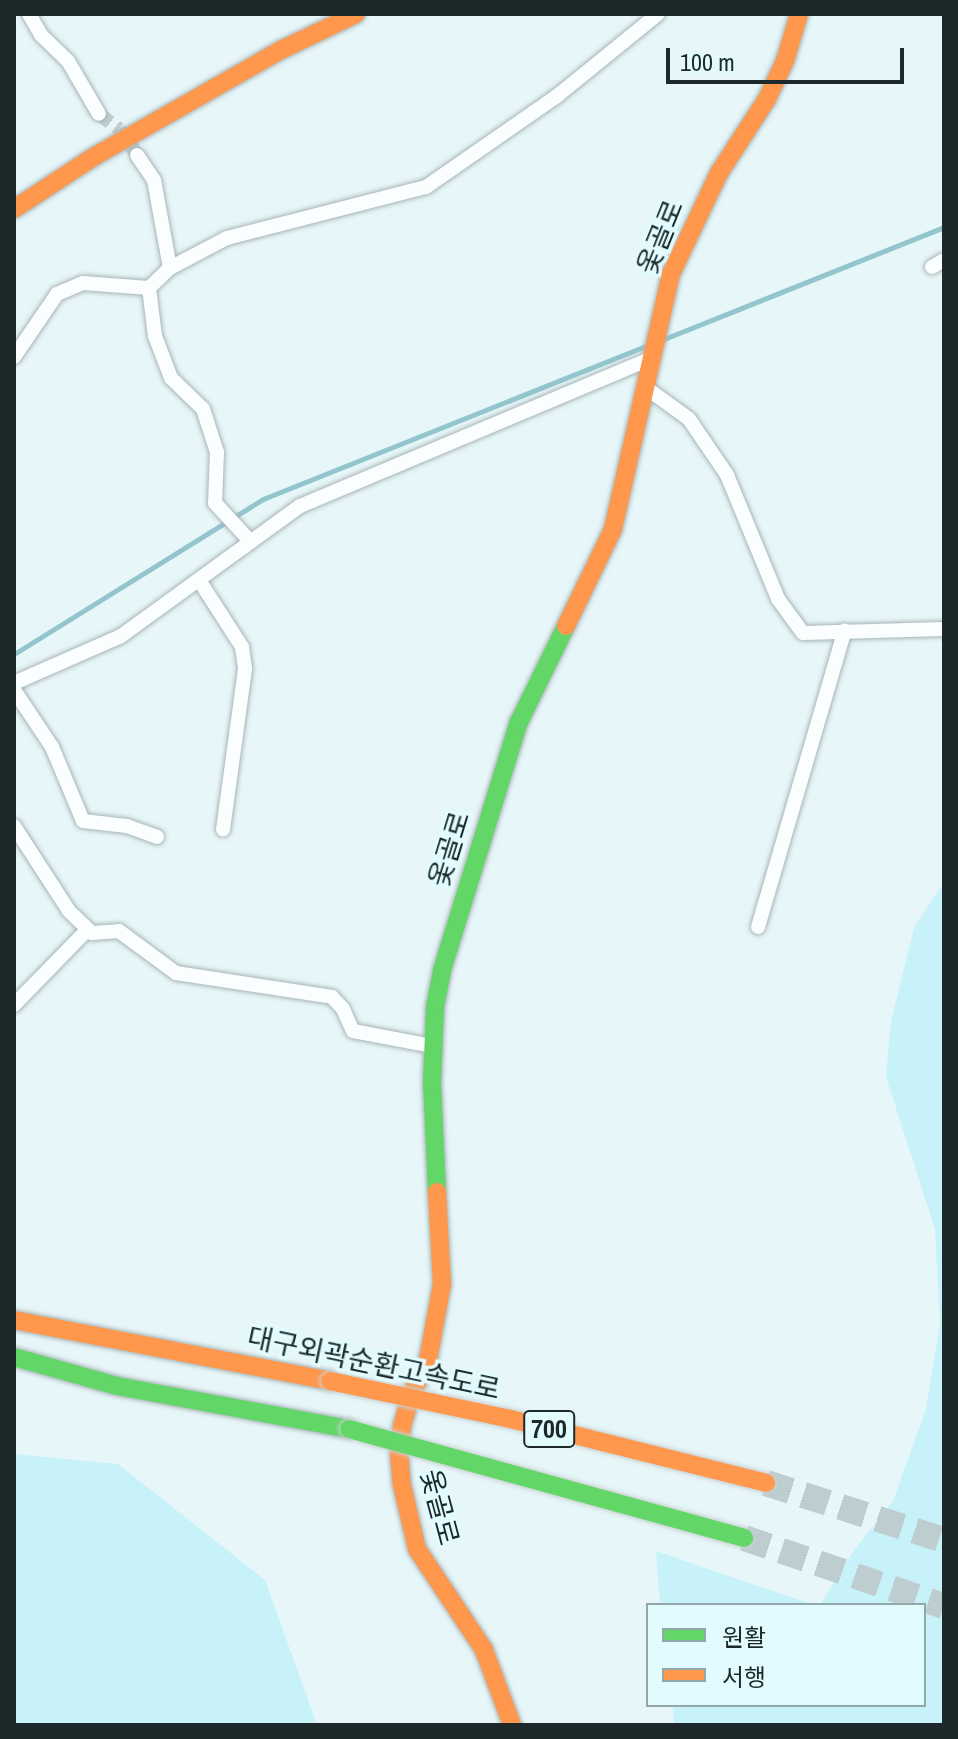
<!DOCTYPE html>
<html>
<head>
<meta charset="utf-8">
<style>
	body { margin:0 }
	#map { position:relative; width:958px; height:1739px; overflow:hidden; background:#e7f6f8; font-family:"Archivo Narrow","Noto Sans KR",sans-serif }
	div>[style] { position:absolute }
	.green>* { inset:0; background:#c8f2f9 }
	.stream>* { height:5px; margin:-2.5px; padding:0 2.5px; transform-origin:2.5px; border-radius:2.5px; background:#93c5cd }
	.street-tunnel>* { height:14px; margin-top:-7px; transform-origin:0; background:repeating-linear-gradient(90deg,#becdcf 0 14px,transparent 0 21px) }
	.highway-tunnel>* { height:26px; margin-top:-13px; transform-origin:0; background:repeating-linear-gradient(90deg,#becdcf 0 26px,transparent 0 39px) }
	.roads { filter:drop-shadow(0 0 2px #a8b5b6) drop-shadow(0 0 2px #a8b5b6) }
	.street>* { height:14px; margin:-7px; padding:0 7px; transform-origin:7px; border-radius:7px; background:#fbfefe }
	.fast>* { height:18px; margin:-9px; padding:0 9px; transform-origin:9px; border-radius:9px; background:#63d668 }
	.slow>* { height:18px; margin:-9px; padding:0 9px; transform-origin:9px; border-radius:9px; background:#ff974d }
	.bridges { filter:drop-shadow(0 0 2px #c9d1d2) drop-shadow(0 0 2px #c9d1d2) }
	.fast-bridge>* { height:18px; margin:-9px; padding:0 9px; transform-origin:9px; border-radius:9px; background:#63d668 }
	.slow-bridge>* { height:18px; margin:-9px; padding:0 9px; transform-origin:9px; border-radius:9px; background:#ff974d }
	span { translate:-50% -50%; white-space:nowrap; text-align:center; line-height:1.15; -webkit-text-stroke:7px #e1fbfe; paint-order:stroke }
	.shield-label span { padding:2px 6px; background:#e1fbfe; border:2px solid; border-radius:6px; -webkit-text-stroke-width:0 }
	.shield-label { font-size:26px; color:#1c282a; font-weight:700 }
	.street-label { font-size:28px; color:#1c282a }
	.frame { position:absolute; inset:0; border:16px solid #1c282a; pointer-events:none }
	.legend { position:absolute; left:646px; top:1603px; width:280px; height:104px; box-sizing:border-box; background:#e1fbfe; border:2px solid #92a7a9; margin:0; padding:10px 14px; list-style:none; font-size:24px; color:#1c282a }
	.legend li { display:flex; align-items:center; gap:16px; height:40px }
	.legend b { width:40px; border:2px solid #92a7a9 }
	.scale { position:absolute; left:666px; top:48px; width:238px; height:36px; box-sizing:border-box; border:4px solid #1c282a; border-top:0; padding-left:10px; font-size:24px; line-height:28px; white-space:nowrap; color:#1c282a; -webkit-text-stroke:6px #e1fbfe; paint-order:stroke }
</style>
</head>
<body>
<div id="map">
	<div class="green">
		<i style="clip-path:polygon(940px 888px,944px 890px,944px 1725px,675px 1725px,672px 1705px,924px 1705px,924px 1605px,820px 1605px,852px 1553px,893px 1501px,926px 1409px,940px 1323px,935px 1229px,886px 1077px,891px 1021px,914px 928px)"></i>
		<i style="clip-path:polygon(14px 1454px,118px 1464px,265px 1580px,317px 1725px,14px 1725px)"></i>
		<i style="clip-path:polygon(656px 1551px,814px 1605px,660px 1605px)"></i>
	</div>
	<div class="stream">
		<i style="left:664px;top:339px;width:302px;rotate:-21.8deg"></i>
		<i style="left:14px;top:654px;width:293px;rotate:-31.9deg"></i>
		<i style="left:263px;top:499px;width:418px;rotate:-21.8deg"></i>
	</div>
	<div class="street-tunnel">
		<i style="left:99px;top:114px;width:25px;rotate:37deg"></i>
		<i style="left:119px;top:129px;width:32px;rotate:55deg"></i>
	</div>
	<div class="highway-tunnel">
		<i style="left:766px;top:1483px;width:187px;rotate:17.8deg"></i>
		<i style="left:744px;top:1538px;width:211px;rotate:18.8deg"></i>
	</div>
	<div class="roads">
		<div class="street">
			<i style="left:29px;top:14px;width:24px;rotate:60deg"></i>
			<i style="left:41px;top:35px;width:37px;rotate:44deg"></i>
			<i style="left:68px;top:61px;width:61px;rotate:59.7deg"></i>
			<i style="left:137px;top:155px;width:30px;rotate:56deg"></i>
			<i style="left:154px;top:180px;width:89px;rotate:79.7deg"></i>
			<i style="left:932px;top:267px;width:14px;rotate:-30deg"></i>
			<i style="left:149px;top:288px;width:48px;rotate:82.9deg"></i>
			<i style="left:155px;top:336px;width:45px;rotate:69.1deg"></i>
			<i style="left:171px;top:378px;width:45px;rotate:44.1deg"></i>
			<i style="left:203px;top:409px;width:45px;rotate:72deg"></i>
			<i style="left:217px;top:452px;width:51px;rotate:92.2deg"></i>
			<i style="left:215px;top:503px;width:53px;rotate:47.3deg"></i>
			<i style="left:14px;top:357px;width:76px;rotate:-55.7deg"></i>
			<i style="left:57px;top:294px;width:28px;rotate:-23deg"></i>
			<i style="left:83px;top:283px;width:66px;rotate:4.3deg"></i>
			<i style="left:149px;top:288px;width:29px;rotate:-44deg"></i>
			<i style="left:170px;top:268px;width:64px;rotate:-27.8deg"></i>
			<i style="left:227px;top:238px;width:205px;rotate:-14.4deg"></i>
			<i style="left:426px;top:187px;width:160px;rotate:-34.8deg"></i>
			<i style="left:557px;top:96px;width:130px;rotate:-39.1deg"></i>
			<i style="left:645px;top:387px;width:54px;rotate:36deg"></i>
			<i style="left:689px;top:419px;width:68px;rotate:55.8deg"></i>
			<i style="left:727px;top:475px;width:134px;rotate:67.6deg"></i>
			<i style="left:778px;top:599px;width:42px;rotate:53.7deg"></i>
			<i style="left:803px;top:633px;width:141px;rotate:-1.6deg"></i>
			<i style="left:199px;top:580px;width:80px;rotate:57.3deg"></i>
			<i style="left:242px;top:647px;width:22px;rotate:82deg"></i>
			<i style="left:245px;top:669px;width:162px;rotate:97.8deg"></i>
			<i style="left:14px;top:683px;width:117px;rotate:-23.7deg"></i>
			<i style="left:121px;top:636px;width:221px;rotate:-36deg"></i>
			<i style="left:300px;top:506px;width:382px;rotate:-22.8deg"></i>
			<i style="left:14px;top:690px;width:69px;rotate:56.3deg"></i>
			<i style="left:52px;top:747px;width:80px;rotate:67.3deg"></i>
			<i style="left:83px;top:821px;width:44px;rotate:6.5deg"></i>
			<i style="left:127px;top:826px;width:32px;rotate:20deg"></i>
			<i style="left:14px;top:826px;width:101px;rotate:57.1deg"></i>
			<i style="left:69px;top:911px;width:32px;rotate:44deg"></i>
			<i style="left:92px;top:933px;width:27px;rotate:-4deg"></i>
			<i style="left:119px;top:931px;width:71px;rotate:36.4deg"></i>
			<i style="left:176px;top:973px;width:158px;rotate:8.7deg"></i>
			<i style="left:332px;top:997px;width:16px;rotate:47deg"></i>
			<i style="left:343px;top:1009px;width:24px;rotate:66deg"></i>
			<i style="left:353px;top:1031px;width:80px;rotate:10.8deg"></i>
			<i style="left:758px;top:927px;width:309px;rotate:-73.7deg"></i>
			<i style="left:14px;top:1005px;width:106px;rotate:-45.8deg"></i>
		</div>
		<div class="fast">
			<i style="left:437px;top:1192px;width:109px;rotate:-92.6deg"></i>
			<i style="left:432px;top:1083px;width:76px;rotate:-87.7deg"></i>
			<i style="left:435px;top:1007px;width:38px;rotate:-79deg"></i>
			<i style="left:442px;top:970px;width:260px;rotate:-72.8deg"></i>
			<i style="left:519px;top:722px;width:107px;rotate:-63.9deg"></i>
			<i style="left:14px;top:1357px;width:107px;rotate:15.7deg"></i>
			<i style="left:117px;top:1386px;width:236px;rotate:10.5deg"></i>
		</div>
		<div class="slow">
			<i style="left:14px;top:209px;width:97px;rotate:-33.2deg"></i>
			<i style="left:95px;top:156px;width:214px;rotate:-29.7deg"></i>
			<i style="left:281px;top:50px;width:83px;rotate:-25.6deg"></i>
			<i style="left:566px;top:626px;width:108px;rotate:-64.1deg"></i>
			<i style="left:613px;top:529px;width:262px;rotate:-77.2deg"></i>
			<i style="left:671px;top:274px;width:112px;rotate:-64.6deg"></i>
			<i style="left:719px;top:173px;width:88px;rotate:-57deg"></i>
			<i style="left:767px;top:99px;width:42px;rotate:-64.7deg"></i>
			<i style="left:785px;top:61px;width:49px;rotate:-73.4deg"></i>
			<i style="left:437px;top:1192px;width:92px;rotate:86.9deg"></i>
			<i style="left:442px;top:1284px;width:77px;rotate:100.4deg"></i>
			<i style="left:428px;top:1360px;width:39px;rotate:116deg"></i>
			<i style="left:411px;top:1395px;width:32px;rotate:106deg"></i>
			<i style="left:402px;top:1426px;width:27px;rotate:96deg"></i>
			<i style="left:399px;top:1453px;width:32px;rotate:85deg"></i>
			<i style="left:402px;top:1485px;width:66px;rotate:76.8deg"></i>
			<i style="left:417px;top:1549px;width:121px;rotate:56.4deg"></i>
			<i style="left:484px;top:1650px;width:80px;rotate:69.5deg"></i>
			<i style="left:14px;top:1320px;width:322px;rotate:10.9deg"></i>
		</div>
	</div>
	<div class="bridges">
		<div class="fast-bridge">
			<i style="left:349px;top:1429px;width:410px;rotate:15.4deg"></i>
		</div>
		<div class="slow-bridge">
			<i style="left:330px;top:1381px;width:184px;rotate:11.9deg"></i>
			<i style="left:510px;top:1419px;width:264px;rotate:14deg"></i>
		</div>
	</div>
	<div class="shield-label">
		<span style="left:549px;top:1429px">700</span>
	</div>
	<div class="street-label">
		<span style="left:660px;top:237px;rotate:-68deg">옻골로</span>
		<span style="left:449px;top:849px;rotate:-73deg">옻골로</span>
		<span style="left:374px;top:1363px;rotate:12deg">대구외곽순환고속도로</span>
		<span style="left:440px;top:1507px;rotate:75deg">옻골로</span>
	</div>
	<div class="frame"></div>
	<ul class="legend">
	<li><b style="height:10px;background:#63d668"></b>원활</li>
	<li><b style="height:10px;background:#ff974d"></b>서행</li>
	</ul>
	<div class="scale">100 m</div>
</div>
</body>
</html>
